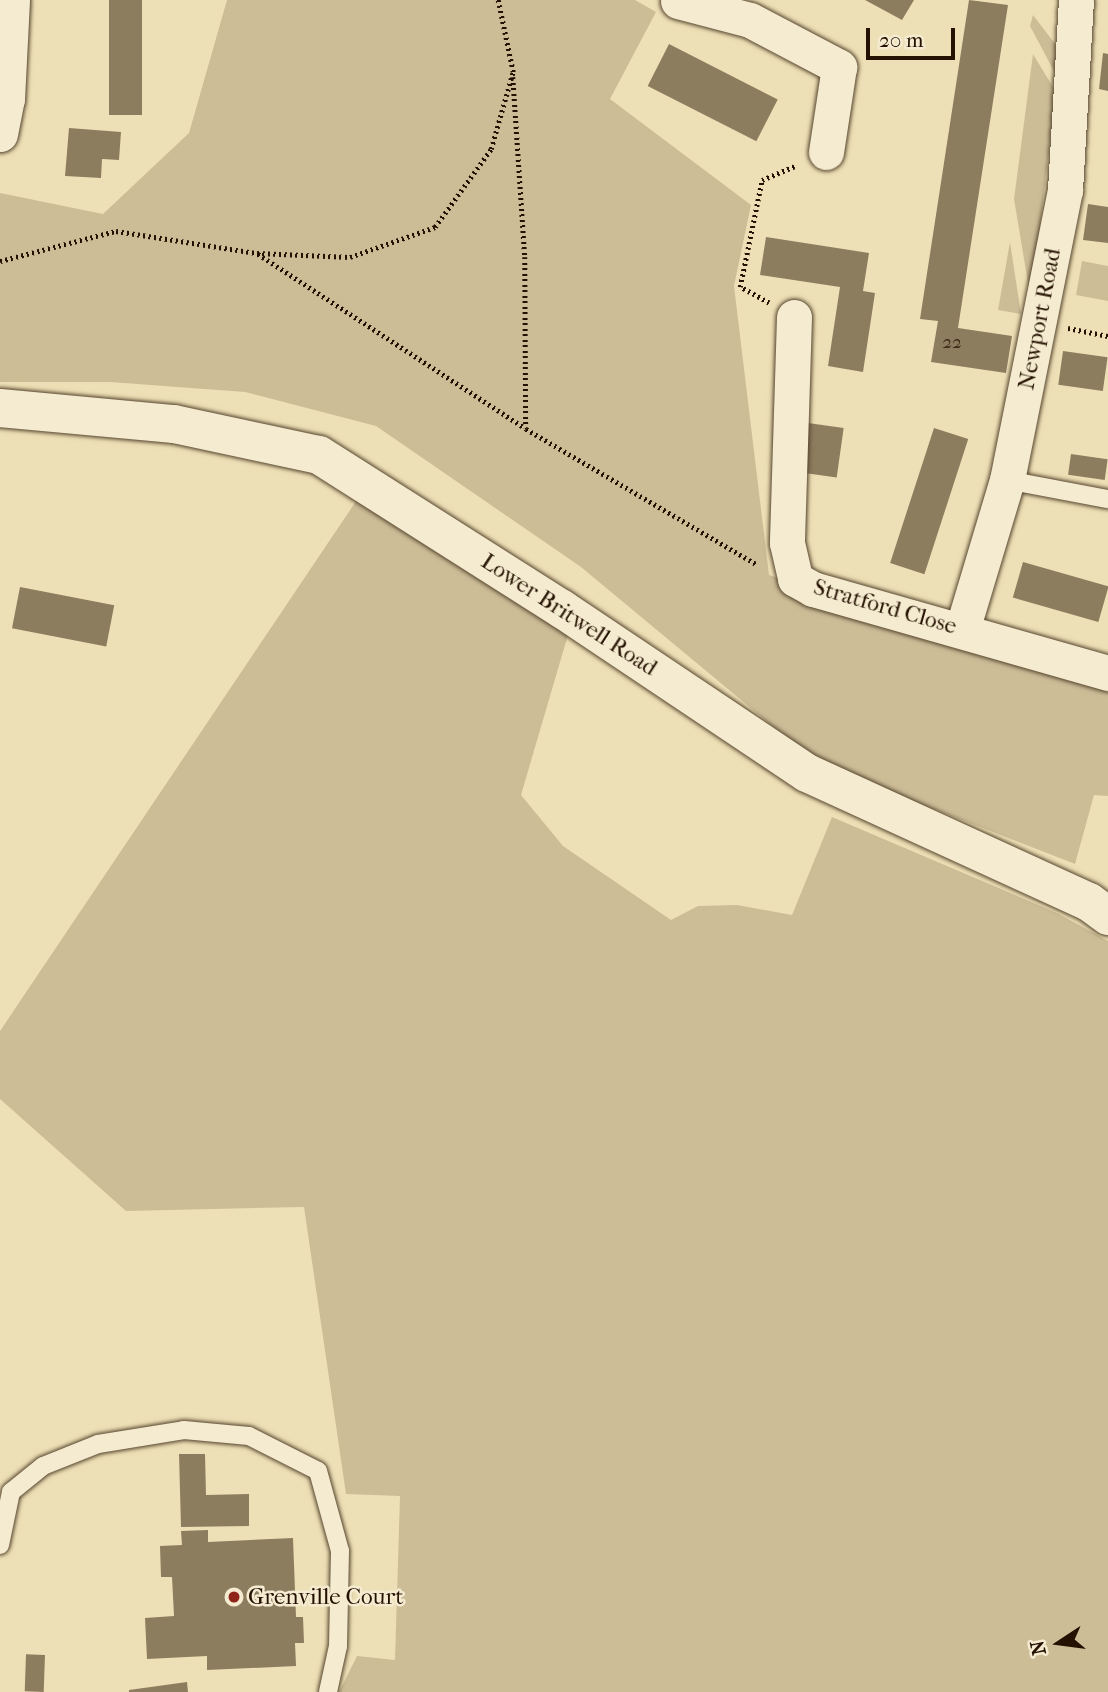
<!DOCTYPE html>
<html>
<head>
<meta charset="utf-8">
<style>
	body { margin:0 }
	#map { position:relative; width:1108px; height:1692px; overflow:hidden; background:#eee0b6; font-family:"IM FELL French Canon",serif }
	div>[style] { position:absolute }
	.green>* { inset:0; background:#ccbd97 }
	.building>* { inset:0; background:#8d7d5f; transform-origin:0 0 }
	.path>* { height:4.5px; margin-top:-2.25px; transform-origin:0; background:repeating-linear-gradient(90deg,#241101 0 2px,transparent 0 5.5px) }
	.roads { filter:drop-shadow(0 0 2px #56452e) drop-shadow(0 0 2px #56452e) }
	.service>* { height:18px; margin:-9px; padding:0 9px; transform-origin:9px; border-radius:9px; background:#f4ebd0 }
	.minor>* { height:35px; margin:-17.5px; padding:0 17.5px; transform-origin:17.5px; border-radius:17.5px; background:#f4ebd0 }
	.tertiary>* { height:38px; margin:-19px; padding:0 19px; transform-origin:19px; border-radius:19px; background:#f4ebd0 }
	.dots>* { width:19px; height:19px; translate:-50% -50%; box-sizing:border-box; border:4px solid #f4ebd0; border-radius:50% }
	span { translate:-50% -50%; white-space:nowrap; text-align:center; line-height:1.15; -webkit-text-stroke:5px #f4ebd0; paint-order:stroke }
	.number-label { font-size:19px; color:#3e2c18 }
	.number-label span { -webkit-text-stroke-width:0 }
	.street-label { font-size:23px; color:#241101 }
	.poi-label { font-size:23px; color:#241101 }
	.left { translate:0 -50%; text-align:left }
	.north { position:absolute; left:1024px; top:1608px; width:70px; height:70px; -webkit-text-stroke:5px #f4ebd0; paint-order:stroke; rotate:257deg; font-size:19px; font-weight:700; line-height:28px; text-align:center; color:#241101 }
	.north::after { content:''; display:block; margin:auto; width:24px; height:32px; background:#241101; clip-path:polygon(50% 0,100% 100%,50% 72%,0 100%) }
	.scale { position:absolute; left:866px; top:28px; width:89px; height:32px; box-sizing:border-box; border:4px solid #241101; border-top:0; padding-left:9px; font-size:21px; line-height:24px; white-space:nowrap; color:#241101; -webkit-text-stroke:5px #f4ebd0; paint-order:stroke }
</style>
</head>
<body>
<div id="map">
	<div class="green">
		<i style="clip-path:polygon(227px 0,635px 0,656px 12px,610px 99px,751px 205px,734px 286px,769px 575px,1108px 681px,1108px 796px,1094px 795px,1075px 864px,818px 764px,581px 567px,376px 426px,245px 392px,110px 382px,0 382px,0 193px,103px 214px,189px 133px)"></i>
		<i style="clip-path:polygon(1033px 15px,1059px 49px,1056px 75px,1030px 26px)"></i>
		<i style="clip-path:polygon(1033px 54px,1056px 92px,1031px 301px,1014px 199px)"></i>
		<i style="clip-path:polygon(1010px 242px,1021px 314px,998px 310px)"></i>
		<i style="clip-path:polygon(1082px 261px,1108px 266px,1108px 301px,1076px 295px)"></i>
		<i style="clip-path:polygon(377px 470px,575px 611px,521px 795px,563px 846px,671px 920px,698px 906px,737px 905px,792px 915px,832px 817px,1057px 913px,1108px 941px,1108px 1692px,339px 1692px,357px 1656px,395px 1660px,400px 1496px,346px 1494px,304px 1207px,126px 1211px,0 1099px,0 1031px)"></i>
	</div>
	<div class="building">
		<i style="left:109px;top:0;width:33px;height:115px"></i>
		<i style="clip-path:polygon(865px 0,914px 0,902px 20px)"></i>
		<i style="clip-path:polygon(969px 0,1008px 5px,958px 328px,1012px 336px,1006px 373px,931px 362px,938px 321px,920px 319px)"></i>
		<i style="left:669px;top:44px;width:122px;height:47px;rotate:27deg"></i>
		<i style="clip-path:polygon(1103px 53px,1108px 54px,1108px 91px,1099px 89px)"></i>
		<i style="clip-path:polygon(69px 128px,121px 132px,119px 160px,102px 159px,101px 178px,65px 176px)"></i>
		<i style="clip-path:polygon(1088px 204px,1108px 207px,1108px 243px,1083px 240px)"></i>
		<i style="clip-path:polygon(766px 237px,869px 253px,863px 291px,875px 293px,863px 372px,828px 366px,840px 287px,760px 275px)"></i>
		<i style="left:1063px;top:351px;width:45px;height:34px;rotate:8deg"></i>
		<i style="left:808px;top:423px;width:36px;height:50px;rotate:8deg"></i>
		<i style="left:934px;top:428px;width:36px;height:142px;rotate:18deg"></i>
		<i style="left:1071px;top:454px;width:37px;height:21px;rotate:8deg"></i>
		<i style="left:1023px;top:562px;width:89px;height:37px;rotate:16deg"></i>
		<i style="left:20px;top:587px;width:96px;height:42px;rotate:11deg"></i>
		<i style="clip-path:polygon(179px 1454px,205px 1454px,206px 1495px,249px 1494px,249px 1526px,181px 1527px)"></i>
		<i style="clip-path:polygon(208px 1530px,208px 1542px,293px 1538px,296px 1617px,303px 1617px,304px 1643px,295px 1643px,296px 1666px,207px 1670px,207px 1656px,147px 1659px,145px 1618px,174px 1616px,172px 1577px,161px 1577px,160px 1546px,182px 1545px,181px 1531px)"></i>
		<i style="left:45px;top:1655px;width:37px;height:19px;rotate:92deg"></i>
		<i style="clip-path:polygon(187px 1682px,188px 1692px,129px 1692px,129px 1690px)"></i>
	</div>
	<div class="path">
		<i style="left:513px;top:77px;width:180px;rotate:86.2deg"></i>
		<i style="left:525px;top:257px;width:171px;rotate:89.7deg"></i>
		<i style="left:258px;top:254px;width:320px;rotate:33.1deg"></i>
		<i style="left:526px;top:429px;width:269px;rotate:30.4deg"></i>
		<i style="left:0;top:261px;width:120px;rotate:-14.5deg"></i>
		<i style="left:116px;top:231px;width:143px;rotate:8.9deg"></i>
		<i style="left:257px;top:253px;width:93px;rotate:2.5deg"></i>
		<i style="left:350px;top:257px;width:90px;rotate:-19.4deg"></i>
		<i style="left:435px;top:227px;width:96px;rotate:-54.3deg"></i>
		<i style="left:491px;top:149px;width:80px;rotate:-74.1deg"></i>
		<i style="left:513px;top:72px;width:74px;rotate:-101.8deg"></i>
		<i style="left:769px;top:303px;width:33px;rotate:-151deg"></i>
		<i style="left:740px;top:287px;width:109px;rotate:-78.4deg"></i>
		<i style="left:762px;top:180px;width:38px;rotate:-23deg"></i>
		<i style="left:1068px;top:328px;width:41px;rotate:11.3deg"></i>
	</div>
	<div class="roads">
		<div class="service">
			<i style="left:1007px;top:480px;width:103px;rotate:10.7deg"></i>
			<i style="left:0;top:1545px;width:54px;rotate:-78.3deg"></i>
			<i style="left:11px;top:1492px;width:41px;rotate:-39.1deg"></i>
			<i style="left:43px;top:1466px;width:59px;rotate:-21.8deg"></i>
			<i style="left:98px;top:1444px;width:87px;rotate:-9.2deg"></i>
			<i style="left:184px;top:1430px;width:65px;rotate:5.3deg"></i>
			<i style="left:249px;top:1436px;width:77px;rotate:26.9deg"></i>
			<i style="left:318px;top:1471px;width:83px;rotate:74.6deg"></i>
			<i style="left:340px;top:1551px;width:95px;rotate:91.2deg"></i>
			<i style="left:338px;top:1646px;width:47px;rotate:102.3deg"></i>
		</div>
		<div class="minor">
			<i style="left:678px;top:1px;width:74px;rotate:14.8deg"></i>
			<i style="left:750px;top:20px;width:101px;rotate:27.8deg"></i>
			<i style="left:839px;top:67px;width:86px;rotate:98.7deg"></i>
			<i style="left:0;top:134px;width:36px;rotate:-79deg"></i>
			<i style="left:7px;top:99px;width:99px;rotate:-87.1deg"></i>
			<i style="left:794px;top:317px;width:226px;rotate:91.8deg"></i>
			<i style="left:787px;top:543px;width:37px;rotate:77deg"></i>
			<i style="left:795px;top:579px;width:21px;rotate:29deg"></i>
			<i style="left:813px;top:589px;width:307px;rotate:15.9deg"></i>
			<i style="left:962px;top:630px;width:157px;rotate:-73.3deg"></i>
			<i style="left:1007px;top:480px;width:296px;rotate:-78.7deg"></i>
			<i style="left:1065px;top:190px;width:190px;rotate:-86.7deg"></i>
		</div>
		<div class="tertiary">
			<i style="left:0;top:408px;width:175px;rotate:5.3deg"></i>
			<i style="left:174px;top:424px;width:148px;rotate:12.1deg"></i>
			<i style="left:319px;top:455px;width:288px;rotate:32.4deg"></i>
			<i style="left:562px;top:609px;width:295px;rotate:33.8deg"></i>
			<i style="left:807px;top:773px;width:310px;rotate:24.6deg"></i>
			<i style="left:1089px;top:902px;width:24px;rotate:36deg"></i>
		</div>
	</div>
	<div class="dots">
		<i style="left:234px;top:1597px;background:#8f2418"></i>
	</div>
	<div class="number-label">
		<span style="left:952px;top:343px">22</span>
	</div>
	<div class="street-label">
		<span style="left:1040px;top:319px;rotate:-79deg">Newport Road</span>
		<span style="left:885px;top:607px;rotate:16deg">Stratford Close</span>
		<span style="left:569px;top:615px;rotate:33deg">Lower Britwell Road</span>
	</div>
	<div class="poi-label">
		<span class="left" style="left:248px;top:1597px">Grenville Court</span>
	</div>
	<div class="north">N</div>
	<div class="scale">20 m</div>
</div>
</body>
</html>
